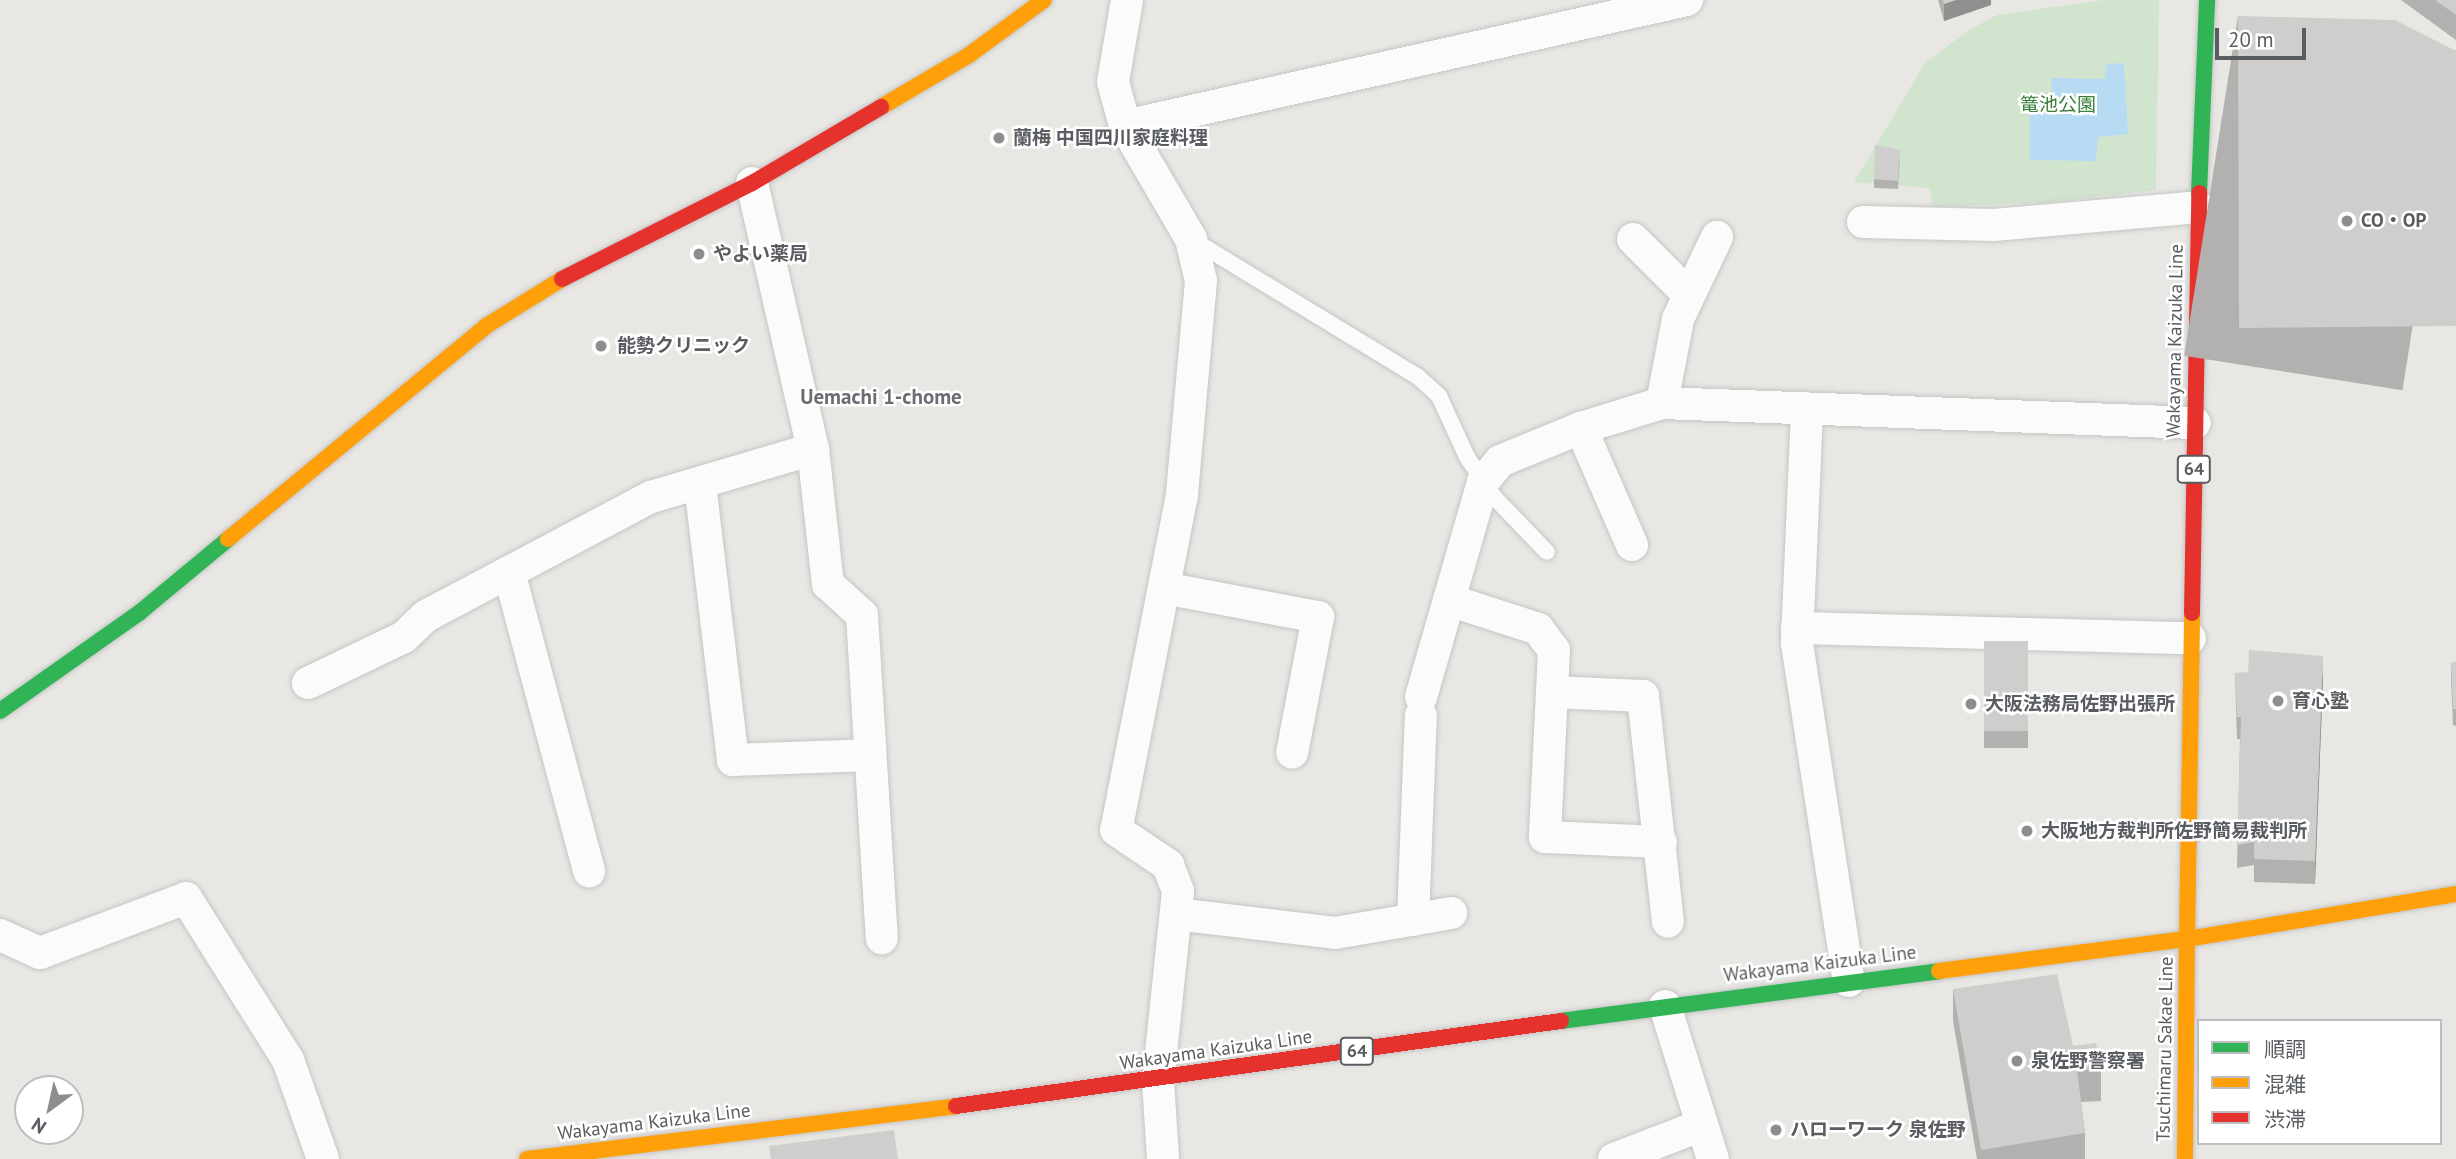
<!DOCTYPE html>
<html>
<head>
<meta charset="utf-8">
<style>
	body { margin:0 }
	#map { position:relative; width:2456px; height:1159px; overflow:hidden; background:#e8e7e3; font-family:"PT Sans","Noto Sans JP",sans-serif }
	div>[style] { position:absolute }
	.green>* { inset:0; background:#d1e4ce }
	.water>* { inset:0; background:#b7dbf2 }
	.roads { filter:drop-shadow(0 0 2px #c5c5c5) drop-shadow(0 0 2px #c5c5c5) }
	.lane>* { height:16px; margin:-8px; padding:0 8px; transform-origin:8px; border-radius:8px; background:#fcfbfb }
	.street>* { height:32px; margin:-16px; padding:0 16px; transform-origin:16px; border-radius:16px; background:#fcfbfb }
	.fast>* { height:16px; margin:-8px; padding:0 8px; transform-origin:8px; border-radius:8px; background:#30b455 }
	.slow>* { height:16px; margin:-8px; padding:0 8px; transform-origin:8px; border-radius:8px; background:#ff9f0a }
	.jam>* { height:16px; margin:-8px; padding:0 8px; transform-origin:8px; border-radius:8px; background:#e5322d }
	.wall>* { inset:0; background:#b2b1af; transform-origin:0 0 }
	.shaded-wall>* { inset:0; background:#91908f }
	.building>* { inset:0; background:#cfcecc; transform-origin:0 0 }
	.dots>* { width:19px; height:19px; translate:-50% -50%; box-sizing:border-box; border:4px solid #fff; border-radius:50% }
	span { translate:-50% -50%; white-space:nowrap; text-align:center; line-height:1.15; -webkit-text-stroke:5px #fff; paint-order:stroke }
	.shield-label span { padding:2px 5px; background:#fff; border:2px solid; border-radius:5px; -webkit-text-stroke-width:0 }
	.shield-label { font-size:18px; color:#595c60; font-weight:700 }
	.park-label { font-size:19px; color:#397f3a }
	.poi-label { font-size:19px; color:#595c60; font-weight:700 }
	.left { translate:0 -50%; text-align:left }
	.street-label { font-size:19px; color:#595c60 }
	.neighbourhood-label { font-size:21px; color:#6a6e72; font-weight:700 }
	.legend { position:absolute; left:2197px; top:1019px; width:245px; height:126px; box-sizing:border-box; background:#fff; border:2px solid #bdbebf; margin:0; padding:9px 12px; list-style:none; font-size:21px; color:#595c60 }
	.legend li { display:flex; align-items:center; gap:14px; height:35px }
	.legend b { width:35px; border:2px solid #bdbebf }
	.north { position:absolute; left:14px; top:1075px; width:70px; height:70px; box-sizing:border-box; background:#fff; border:2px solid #bdbebf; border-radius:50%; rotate:213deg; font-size:19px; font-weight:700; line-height:28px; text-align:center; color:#595c60 }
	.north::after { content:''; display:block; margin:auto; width:24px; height:32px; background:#8b8d8e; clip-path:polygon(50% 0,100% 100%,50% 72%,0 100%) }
	.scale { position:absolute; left:2215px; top:28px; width:91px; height:32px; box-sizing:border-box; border:4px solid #595c60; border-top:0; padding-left:9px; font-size:21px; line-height:24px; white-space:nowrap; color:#595c60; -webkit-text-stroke:5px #fff; paint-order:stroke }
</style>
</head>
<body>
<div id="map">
	<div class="green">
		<i style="clip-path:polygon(2104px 0,2159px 0,2156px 190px,2052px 202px,1933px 207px,1929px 188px,1854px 182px,1925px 63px,1969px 30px,1997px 15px)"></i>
	</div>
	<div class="water">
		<i style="clip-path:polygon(2124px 63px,2128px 134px,2098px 137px,2096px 161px,2030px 160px,2029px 100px,2052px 99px,2051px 78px,2105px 79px,2106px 64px)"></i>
	</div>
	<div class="roads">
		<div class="lane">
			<i style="left:1193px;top:240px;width:262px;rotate:31.3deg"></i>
			<i style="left:1417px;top:376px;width:30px;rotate:42deg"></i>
			<i style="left:1439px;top:396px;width:67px;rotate:65.3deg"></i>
			<i style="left:1467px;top:457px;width:48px;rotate:56deg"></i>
			<i style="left:1494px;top:497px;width:76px;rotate:46.1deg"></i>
		</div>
		<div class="street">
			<i style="left:1127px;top:0;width:83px;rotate:99.7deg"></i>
			<i style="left:1113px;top:82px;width:46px;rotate:74.7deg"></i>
			<i style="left:1125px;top:126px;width:131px;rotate:59.7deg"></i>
			<i style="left:1191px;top:239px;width:43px;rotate:76.6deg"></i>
			<i style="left:1201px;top:281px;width:215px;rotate:95.1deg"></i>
			<i style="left:1182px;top:495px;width:341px;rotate:101.1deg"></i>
			<i style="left:1116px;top:830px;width:63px;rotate:33.9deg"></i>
			<i style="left:1168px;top:865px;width:28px;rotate:69deg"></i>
			<i style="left:1178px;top:891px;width:191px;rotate:96deg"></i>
			<i style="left:1158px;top:1081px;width:78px;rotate:86.3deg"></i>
			<i style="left:1125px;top:126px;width:576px;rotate:-12.64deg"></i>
			<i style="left:752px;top:183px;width:273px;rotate:77.1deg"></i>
			<i style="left:813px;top:449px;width:136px;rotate:83.7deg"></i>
			<i style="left:828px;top:584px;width:46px;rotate:42.4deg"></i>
			<i style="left:862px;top:615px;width:324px;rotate:86.5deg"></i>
			<i style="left:1863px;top:222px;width:131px;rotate:1.3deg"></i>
			<i style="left:1994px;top:225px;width:205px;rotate:-5deg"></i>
			<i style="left:1633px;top:239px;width:79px;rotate:45deg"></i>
			<i style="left:1662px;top:403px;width:86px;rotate:-79.2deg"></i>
			<i style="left:1678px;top:319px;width:91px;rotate:-64.6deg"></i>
			<i style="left:1807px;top:411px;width:232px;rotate:92.5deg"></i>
			<i style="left:1797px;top:643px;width:342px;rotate:81.3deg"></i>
			<i style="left:700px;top:484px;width:278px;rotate:83.2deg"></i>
			<i style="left:733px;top:760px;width:137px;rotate:-2.1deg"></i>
			<i style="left:1632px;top:545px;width:128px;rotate:-113.6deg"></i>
			<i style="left:1581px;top:428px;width:85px;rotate:-17.2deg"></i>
			<i style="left:1662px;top:403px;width:533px;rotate:2.15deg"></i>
			<i style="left:509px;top:572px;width:310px;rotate:75deg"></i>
			<i style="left:1164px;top:588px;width:157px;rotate:10.7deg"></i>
			<i style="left:1318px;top:617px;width:138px;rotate:100.8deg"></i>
			<i style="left:1449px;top:600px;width:94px;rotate:18deg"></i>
			<i style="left:1538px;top:629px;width:26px;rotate:53deg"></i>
			<i style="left:1554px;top:650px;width:187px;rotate:92.8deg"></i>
			<i style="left:1545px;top:837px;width:116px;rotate:2.5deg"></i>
			<i style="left:1797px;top:628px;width:393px;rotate:1.5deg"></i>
			<i style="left:308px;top:683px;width:106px;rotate:-25.6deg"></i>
			<i style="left:404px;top:637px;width:30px;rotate:-44deg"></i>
			<i style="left:426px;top:616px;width:255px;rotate:-27.9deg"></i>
			<i style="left:651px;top:497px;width:169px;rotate:-16.5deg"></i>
			<i style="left:1552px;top:692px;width:91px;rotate:2.5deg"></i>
			<i style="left:1643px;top:696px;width:227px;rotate:83.7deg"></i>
			<i style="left:1421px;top:697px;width:224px;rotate:-73.9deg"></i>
			<i style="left:1483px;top:482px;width:27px;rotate:-51deg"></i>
			<i style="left:1500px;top:461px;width:87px;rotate:-22.2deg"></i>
			<i style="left:1176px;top:914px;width:160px;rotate:6.8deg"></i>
			<i style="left:1335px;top:933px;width:118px;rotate:-9.8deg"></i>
			<i style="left:1413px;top:920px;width:205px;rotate:-87.8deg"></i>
			<i style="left:0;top:935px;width:44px;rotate:24.2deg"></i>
			<i style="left:40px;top:953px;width:156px;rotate:-20.6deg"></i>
			<i style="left:186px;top:898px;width:191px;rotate:57.8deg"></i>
			<i style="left:288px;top:1060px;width:105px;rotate:70.5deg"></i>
			<i style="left:1665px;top:1006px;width:160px;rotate:72.6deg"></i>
			<i style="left:1614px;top:1159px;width:94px;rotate:-21.1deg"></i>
		</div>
		<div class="fast">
			<i style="left:2199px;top:193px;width:193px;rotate:-87.6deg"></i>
			<i style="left:0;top:711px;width:170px;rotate:-35.2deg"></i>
			<i style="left:139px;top:613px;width:116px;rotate:-39.7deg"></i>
			<i style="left:1561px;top:1021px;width:381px;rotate:-7.5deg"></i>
		</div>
		<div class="slow">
			<i style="left:881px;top:107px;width:102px;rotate:-30.6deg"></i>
			<i style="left:969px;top:55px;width:93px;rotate:-36.3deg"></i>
			<i style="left:228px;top:539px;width:335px;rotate:-39.5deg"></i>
			<i style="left:486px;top:326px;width:89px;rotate:-31.7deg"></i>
			<i style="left:1939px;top:971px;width:250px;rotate:-7.4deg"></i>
			<i style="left:2187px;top:939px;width:326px;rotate:-89.1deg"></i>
			<i style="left:527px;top:1159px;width:432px;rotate:-7deg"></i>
			<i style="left:2185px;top:1159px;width:220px;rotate:-89.5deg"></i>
			<i style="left:2187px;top:939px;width:273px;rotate:-9.5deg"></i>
		</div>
		<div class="jam">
			<i style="left:562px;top:279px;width:213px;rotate:-26.8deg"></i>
			<i style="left:752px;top:183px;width:150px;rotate:-30.5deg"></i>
			<i style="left:2192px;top:613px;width:420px;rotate:-89deg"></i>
			<i style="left:956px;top:1106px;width:611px;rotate:-8deg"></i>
		</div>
	</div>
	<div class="wall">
		<i style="clip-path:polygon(1938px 0,1991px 0,1991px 5px,1944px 21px)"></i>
		<i style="clip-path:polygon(2401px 0,2456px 0,2456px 40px)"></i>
		<i style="left:2238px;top:16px;width:221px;height:344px;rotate:9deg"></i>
		<i style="clip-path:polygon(1900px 158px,1898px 189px,1874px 188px,1874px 179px)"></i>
		<i style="left:1984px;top:641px;width:44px;height:107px"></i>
		<i style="clip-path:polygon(2456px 662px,2456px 726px,2453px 725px,2451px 679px,2451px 663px)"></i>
		<i style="clip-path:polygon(2235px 673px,2323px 678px,2315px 884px,2254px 882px,2254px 865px,2237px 868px,2240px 739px,2237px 739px)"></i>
		<i style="clip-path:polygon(1953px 989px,2073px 1046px,2101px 1069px,2101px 1101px,2081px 1102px,2085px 1133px,2085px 1159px,1977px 1159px,1953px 1021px)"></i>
	</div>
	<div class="shaded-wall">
		<i style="clip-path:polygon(1956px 0,1991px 0,1991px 5px,1944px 21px,1944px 4px)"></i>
		<i style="clip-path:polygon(2323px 656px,2323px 678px,2315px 884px,2315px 861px)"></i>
	</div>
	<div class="building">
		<i style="clip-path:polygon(1943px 0,1956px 0,1944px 4px)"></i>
		<i style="clip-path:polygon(2435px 0,2456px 0,2456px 15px)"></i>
		<i style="clip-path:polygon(2238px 16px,2395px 20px,2456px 51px,2456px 326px,2239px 328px)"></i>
		<i style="clip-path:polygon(1875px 145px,1900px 150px,1898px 181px,1874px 179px)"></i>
		<i style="left:1984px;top:641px;width:44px;height:90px"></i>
		<i style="clip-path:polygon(2249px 650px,2323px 656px,2315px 861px,2254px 859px,2254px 842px,2237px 845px,2241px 717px,2237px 717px,2235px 673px,2248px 672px)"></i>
		<i style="clip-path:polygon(2456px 662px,2456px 709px,2453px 709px,2451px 663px)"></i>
		<i style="clip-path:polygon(2057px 974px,2073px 1046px,2096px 1043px,2101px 1069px,2077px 1070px,2085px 1133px,1981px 1150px,1953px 989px)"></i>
		<i style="clip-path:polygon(894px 1130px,898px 1159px,771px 1159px,769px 1146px)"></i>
	</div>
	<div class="dots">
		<i style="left:999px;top:138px;background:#8b8d8e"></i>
		<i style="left:2347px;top:221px;background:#8b8d8e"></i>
		<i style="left:699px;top:254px;background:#8b8d8e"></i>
		<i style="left:601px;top:346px;background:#8b8d8e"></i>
		<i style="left:2278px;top:701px;background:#8b8d8e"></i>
		<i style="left:1971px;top:704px;background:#8b8d8e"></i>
		<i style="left:2027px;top:831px;background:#8b8d8e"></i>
		<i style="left:2017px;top:1061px;background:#8b8d8e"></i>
		<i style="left:1776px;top:1130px;background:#8b8d8e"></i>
	</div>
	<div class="shield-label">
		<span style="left:2194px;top:469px">64</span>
		<span style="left:1357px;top:1051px">64</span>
	</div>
	<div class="park-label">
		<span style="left:2058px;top:105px">篭池公園</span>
	</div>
	<div class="poi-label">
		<span class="left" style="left:1013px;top:138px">蘭梅 中国四川家庭料理</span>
		<span class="left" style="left:2361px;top:221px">CO・OP</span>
		<span class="left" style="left:713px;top:254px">やよい薬局</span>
		<span class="left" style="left:617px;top:346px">能勢クリニック</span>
		<span class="left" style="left:2292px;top:701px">育心塾</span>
		<span class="left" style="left:1985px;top:704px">大阪法務局佐野出張所</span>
		<span class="left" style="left:2041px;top:831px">大阪地方裁判所佐野簡易裁判所</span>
		<span class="left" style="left:2031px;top:1061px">泉佐野警察署</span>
		<span class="left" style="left:1790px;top:1130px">ハローワーク 泉佐野</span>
	</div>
	<div class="street-label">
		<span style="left:2175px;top:341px;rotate:-89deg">Wakayama Kaizuka Line</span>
		<span style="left:1820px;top:964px;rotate:-7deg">Wakayama Kaizuka Line</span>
		<span style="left:2165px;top:1049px;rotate:-89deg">Tsuchimaru Sakae Line</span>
		<span style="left:1216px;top:1050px;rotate:-8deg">Wakayama Kaizuka Line</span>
		<span style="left:654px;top:1122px;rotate:-7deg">Wakayama Kaizuka Line</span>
	</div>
	<div class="neighbourhood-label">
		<span style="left:881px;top:397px">Uemachi 1-chome</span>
	</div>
	<ul class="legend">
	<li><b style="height:9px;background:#30b455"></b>順調</li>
	<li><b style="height:9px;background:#ff9f0a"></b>混雑</li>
	<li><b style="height:9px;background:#e5322d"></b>渋滞</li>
	</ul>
	<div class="north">N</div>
	<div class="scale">20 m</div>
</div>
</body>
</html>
